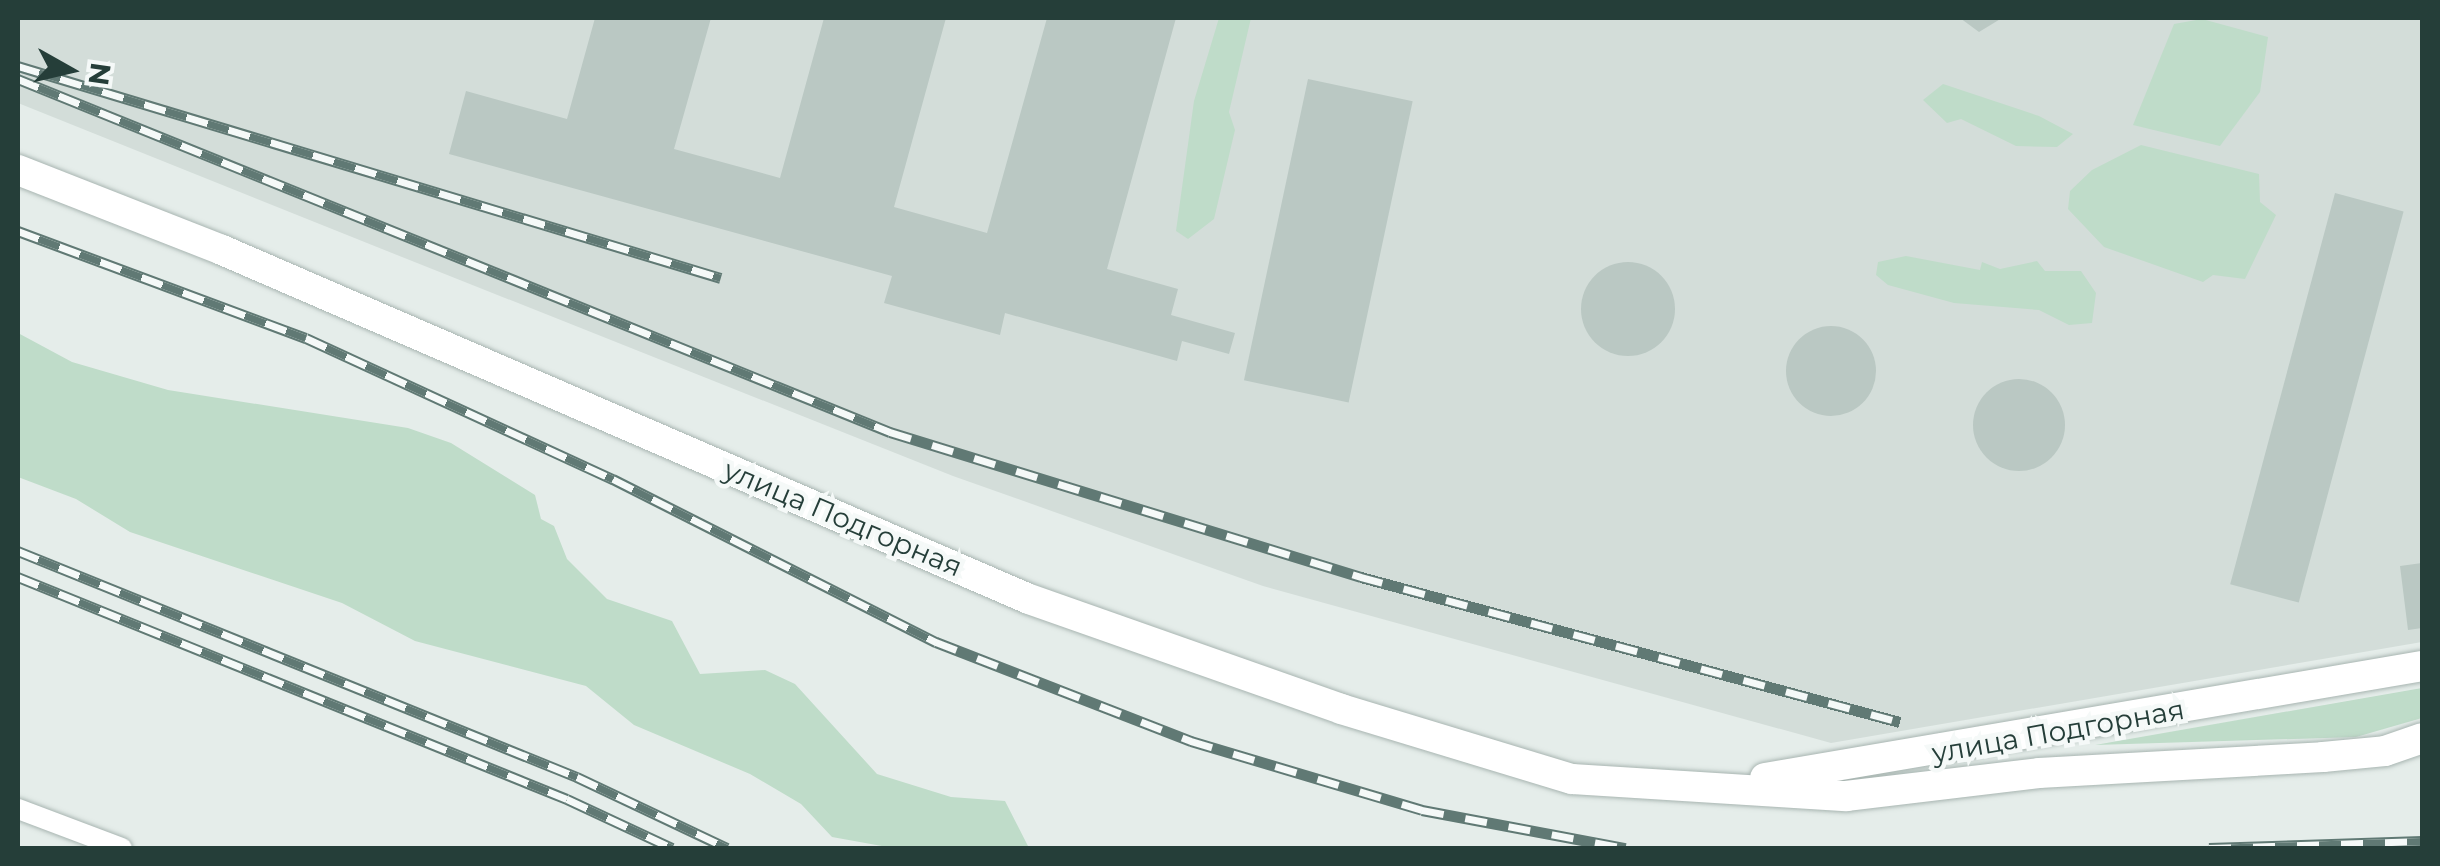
<!DOCTYPE html>
<html>
<head>
<meta charset="utf-8">
<style>
	body { margin:0 }
	#map { position:relative; width:2440px; height:866px; overflow:hidden; background:#e5edea; font-family:Montserrat,sans-serif }
	div>[style] { position:absolute }
	.built>* { inset:0; background:#d3ddd9 }
	.green>* { inset:0; background:#bfdcc9 }
	.building>* { inset:0; background:#bac8c3; transform-origin:0 0 }
	.round { border-radius:50% }
	.roads { filter:drop-shadow(0 0 2px #a8b5b1) drop-shadow(0 0 2px #a8b5b1) }
	.lane>* { height:20px; margin:-10px; padding:0 10px; transform-origin:10px; border-radius:10px; background:#fff }
	.secondary>* { height:30px; margin:-15px; padding:0 15px; transform-origin:15px; border-radius:15px; background:#fff }
	.rail>* { height:11px; margin-top:-5.5px; transform-origin:0; background:repeating-linear-gradient(90deg,#f5f9f8 0 22px,#607974 0 44px); box-sizing:border-box; border-block:2px solid #607974 }
	span { translate:-50% -50%; white-space:nowrap; text-align:center; line-height:1.15; -webkit-text-stroke:9px #f5f9f8; paint-order:stroke }
	.street-label { font-size:28px; color:#253e39 }
	.frame { position:absolute; inset:0; border:20px solid #253e39; pointer-events:none }
	.north { position:absolute; left:20px; top:20px; width:100px; height:100px; -webkit-text-stroke:8px #f5f9f8; paint-order:stroke; rotate:98deg; font-size:28px; font-weight:700; line-height:40px; text-align:center; color:#253e39 }
	.north::after { content:''; display:block; margin:auto; width:35px; height:45px; background:#253e39; clip-path:polygon(50% 0,100% 100%,50% 72%,0 100%) }
</style>
</head>
<body>
<div id="map">
	<div class="built">
		<i style="clip-path:polygon(18px 18px,2422px 18px,2422px 642px,1831px 743px,1263px 586px,953px 476px,397px 255px,18px 103px)"></i>
	</div>
	<div class="green">
		<i style="clip-path:polygon(1219px 18px,1251px 18px,1229px 112px,1235px 130px,1214px 219px,1188px 239px,1176px 231px,1194px 101px)"></i>
		<i style="clip-path:polygon(2202px 19px,2268px 37px,2260px 92px,2220px 146px,2133px 125px,2174px 24px)"></i>
		<i style="clip-path:polygon(1943px 84px,2039px 116px,2073px 134px,2057px 147px,2016px 146px,1961px 119px,1947px 123px,1923px 100px)"></i>
		<i style="clip-path:polygon(2141px 145px,2259px 174px,2260px 202px,2276px 215px,2245px 279px,2213px 275px,2203px 282px,2104px 247px,2068px 209px,2070px 191px,2092px 170px)"></i>
		<i style="clip-path:polygon(1906px 256px,1980px 270px,1982px 262px,2000px 269px,2037px 261px,2045px 271px,2081px 271px,2096px 293px,2092px 323px,2069px 325px,2039px 310px,1954px 303px,1888px 285px,1876px 275px,1878px 262px)"></i>
		<i style="clip-path:polygon(18px 333px,72px 362px,168px 390px,408px 428px,451px 443px,535px 495px,541px 519px,554px 526px,567px 559px,607px 599px,672px 621px,700px 674px,765px 670px,795px 684px,877px 774px,951px 797px,1005px 801px,1029px 848px,893px 848px,832px 837px,801px 804px,750px 774px,634px 725px,586px 686px,415px 641px,342px 603px,130px 532px,76px 499px,18px 477px)"></i>
		<i style="clip-path:polygon(2422px 688px,2422px 718px,2356px 737px,2095px 745px)"></i>
	</div>
	<div class="building">
		<i style="clip-path:polygon(595px 18px,711px 18px,674px 149px,780px 178px,824px 18px,946px 18px,894px 207px,987px 233px,1047px 18px,1176px 18px,1107px 269px,1178px 289px,1171px 315px,1235px 333px,1229px 354px,1182px 341px,1177px 361px,1005px 313px,1000px 335px,884px 303px,892px 276px,449px 154px,466px 91px,567px 119px)"></i>
		<i style="clip-path:polygon(1960px 18px,2002px 18px,1979px 32px)"></i>
		<i style="left:1308px;top:79px;width:107px;height:308px;rotate:12deg"></i>
		<i style="left:2335px;top:193px;width:71px;height:405px;rotate:15deg"></i>
		<i class="round" style="left:1581px;top:262px;width:94px;height:94px"></i>
		<i class="round" style="left:1786px;top:326px;width:90px;height:90px"></i>
		<i class="round" style="left:1973px;top:379px;width:92px;height:92px"></i>
		<i style="clip-path:polygon(2422px 563px,2422px 628px,2408px 630px,2400px 566px)"></i>
	</div>
	<div class="roads">
		<div class="lane">
			<i style="left:18px;top:809px;width:111px;rotate:20.6deg"></i>
		</div>
		<div class="secondary">
			<i style="left:18px;top:170px;width:219px;rotate:21.4deg"></i>
			<i style="left:222px;top:250px;width:879px;rotate:23.39deg"></i>
			<i style="left:1029px;top:599px;width:331px;rotate:19.4deg"></i>
			<i style="left:1341px;top:709px;width:241px;rotate:16.9deg"></i>
			<i style="left:1572px;top:779px;width:275px;rotate:3.6deg"></i>
			<i style="left:1846px;top:796px;width:194px;rotate:-6.8deg"></i>
			<i style="left:2039px;top:773px;width:284px;rotate:-3.2deg"></i>
			<i style="left:2323px;top:757px;width:62px;rotate:-5.5deg"></i>
			<i style="left:2385px;top:751px;width:39px;rotate:-19deg"></i>
			<i style="left:1765px;top:778px;width:666px;rotate:-9.67deg"></i>
		</div>
	</div>
	<div class="rail">
		<i style="left:18px;top:66px;width:734px;rotate:16.78deg"></i>
		<i style="left:18px;top:79px;width:941px;rotate:22.04deg"></i>
		<i style="left:890px;top:432px;width:493px;rotate:17.1deg"></i>
		<i style="left:1361px;top:577px;width:558px;rotate:15.06deg"></i>
		<i style="left:18px;top:231px;width:307px;rotate:20.4deg"></i>
		<i style="left:306px;top:338px;width:338px;rotate:24.7deg"></i>
		<i style="left:613px;top:479px;width:362px;rotate:26.8deg"></i>
		<i style="left:936px;top:642px;width:274px;rotate:21.2deg"></i>
		<i style="left:1191px;top:741px;width:241px;rotate:16.6deg"></i>
		<i style="left:1422px;top:810px;width:207px;rotate:10.6deg"></i>
		<i style="left:18px;top:551px;width:603px;rotate:22.01deg"></i>
		<i style="left:577px;top:777px;width:166px;rotate:25.3deg"></i>
		<i style="left:18px;top:577px;width:592px;rotate:22.02deg"></i>
		<i style="left:567px;top:799px;width:116px;rotate:25deg"></i>
		<i style="left:2209px;top:848px;width:213px;rotate:-1.9deg"></i>
	</div>
	<div class="street-label">
		<span style="left:843px;top:518px;rotate:23deg">улица Подгорная</span>
		<span style="left:2058px;top:731px;rotate:-10deg">улица Подгорная</span>
	</div>
	<div class="frame"></div>
	<div class="north">N</div>
</div>
</body>
</html>
